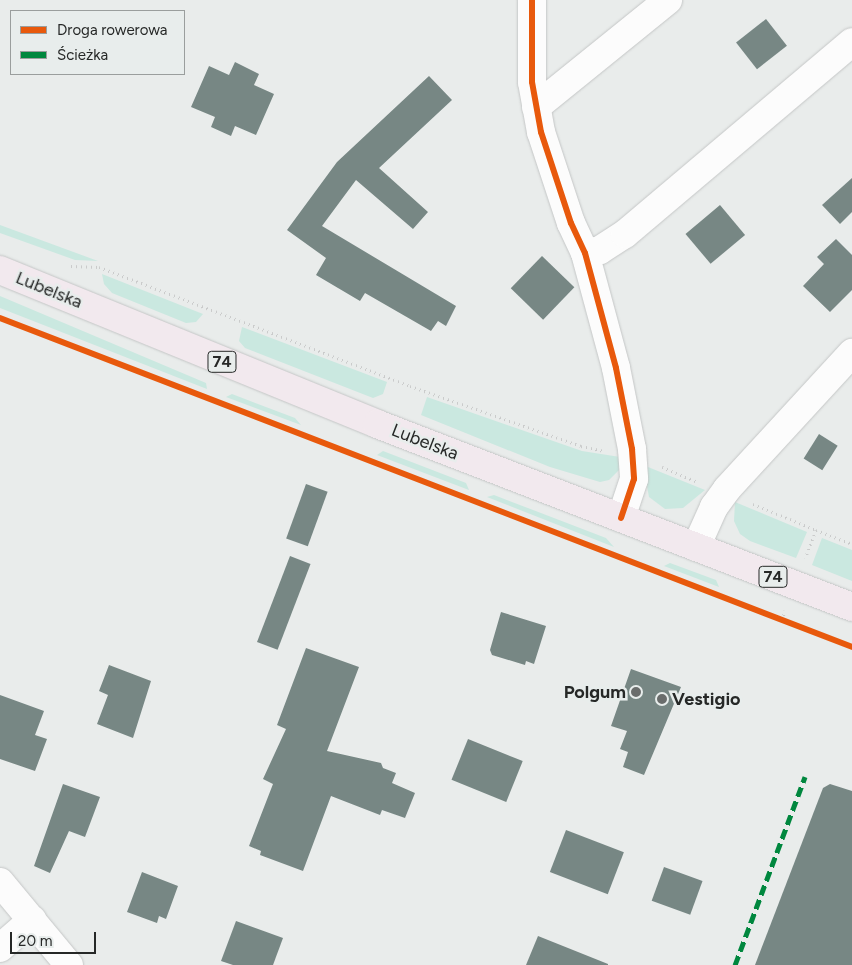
<!DOCTYPE html>
<html>
<head>
<meta charset="utf-8">
<style>
	body { margin:0 }
	#map { position:relative; width:852px; height:965px; overflow:hidden; background:#e9eceb; font-family:Figtree,sans-serif }
	div>[style] { position:absolute }
	.green>* { inset:0; background:#cae8e0 }
	.building>* { inset:0; background:#778784; transform-origin:0 0 }
	.path>* { height:3px; margin-top:-1.5px; transform-origin:0; background:repeating-linear-gradient(90deg,#cacbcb 0 1px,transparent 0 5px) }
	.roads { filter:drop-shadow(0 0 1px #c4c6c6) drop-shadow(0 0 1px #c4c6c6) }
	.minor>* { height:28px; margin:-14px; padding:0 14px; transform-origin:14px; border-radius:14px; background:#fcfcfc }
	.primary>* { height:28px; margin:-14px; padding:0 14px; transform-origin:14px; border-radius:14px; background:#f2e9ee }
	.quiet>* { height:5px; margin-top:-2.5px; transform-origin:0; background:repeating-linear-gradient(90deg,#00873e 0 10px,transparent 0 15px) }
	.cycleway>* { height:6px; margin:-3px; padding:0 3px; transform-origin:3px; border-radius:3px; background:#e8590c }
	.dots>* { width:14px; height:14px; translate:-50% -50%; box-sizing:border-box; border:2px solid #e8edec; border-radius:50% }
	span { translate:-50% -50%; white-space:nowrap; text-align:center; line-height:1.15; -webkit-text-stroke:5px #e8edec; paint-order:stroke }
	.shield-label span { padding:1px 4px; background:#e8edec; border:1px solid; border-radius:4px; -webkit-text-stroke-width:0 }
	.shield-label { font-size:16px; color:#262827; font-weight:700 }
	.street-label { font-size:18px; color:#262827 }
	.poi-label { font-size:18px; color:#262827; font-weight:700 }
	.right { translate:-100% -50%; text-align:right }
	.left { translate:0 -50%; text-align:left }
	.legend { position:absolute; left:10px; top:10px; width:175px; height:65px; box-sizing:border-box; background:#e8edec; border:1px solid #9a9e9d; margin:0; padding:6px 9px; list-style:none; font-size:15px; color:#262827 }
	.legend li { display:flex; align-items:center; gap:10px; height:25px }
	.legend b { width:25px; border:1px solid #9a9e9d }
	.scale { position:absolute; left:10px; top:932px; width:86px; height:22px; box-sizing:border-box; border:2px solid #262827; border-top:0; padding-left:6px; font-size:15px; line-height:18px; white-space:nowrap; color:#262827; -webkit-text-stroke:4px #e8edec; paint-order:stroke }
</style>
</head>
<body>
<div id="map">
	<div class="green">
		<i style="clip-path:polygon(0 225px,98px 261px,75px 260px,0 233px)"></i>
		<i style="clip-path:polygon(102px 274px,203px 314px,196px 322px,186px 323px,112px 293px,104px 284px)"></i>
		<i style="clip-path:polygon(0 296px,206px 383px,207px 389px,0 308px)"></i>
		<i style="clip-path:polygon(242px 327px,387px 382px,383px 394px,373px 398px,245px 348px,239px 341px)"></i>
		<i style="clip-path:polygon(232px 394px,295px 418px,301px 425px,226px 397px)"></i>
		<i style="clip-path:polygon(427px 397px,582px 451px,620px 457px,619px 470px,609px 480px,600px 482px,550px 467px,421px 415px)"></i>
		<i style="clip-path:polygon(383px 451px,466px 483px,469px 490px,377px 455px)"></i>
		<i style="clip-path:polygon(643px 465px,705px 490px,683px 508px,665px 509px,649px 497px)"></i>
		<i style="clip-path:polygon(494px 495px,606px 538px,614px 547px,487px 497px)"></i>
		<i style="clip-path:polygon(735px 502px,807px 532px,796px 558px,750px 541px,740px 534px,734px 521px)"></i>
		<i style="clip-path:polygon(822px 538px,852px 550px,852px 581px,812px 565px)"></i>
		<i style="clip-path:polygon(670px 563px,716px 580px,719px 587px,664px 566px)"></i>
	</div>
	<div class="building">
		<i style="left:766px;top:19px;width:34px;height:38px;rotate:52deg"></i>
		<i style="clip-path:polygon(235px 62px,259px 74px,254px 85px,274px 94px,256px 135px,235px 126px,231px 136px,211px 127px,215px 117px,191px 107px,209px 66px,229px 75px)"></i>
		<i style="clip-path:polygon(429px 76px,452px 100px,379px 168px,428px 212px,413px 229px,356px 180px,322px 226px,456px 306px,446px 326px,438px 321px,431px 331px,365px 293px,360px 301px,316px 275px,326px 258px,287px 230px,337px 162px)"></i>
		<i style="clip-path:polygon(852px 178px,852px 212px,840px 224px,822px 205px)"></i>
		<i style="left:720px;top:205px;width:39px;height:45px;rotate:50deg"></i>
		<i style="clip-path:polygon(836px 239px,852px 255px,852px 290px,830px 312px,803px 286px,824px 264px,817px 257px)"></i>
		<i style="left:542px;top:256px;width:45px;height:45px;rotate:44deg"></i>
		<i style="left:819px;top:434px;width:22px;height:29px;rotate:32deg"></i>
		<i style="left:306px;top:484px;width:23px;height:58px;rotate:20deg"></i>
		<i style="left:290px;top:556px;width:22px;height:92px;rotate:21deg"></i>
		<i style="clip-path:polygon(501px 612px,546px 626px,534px 664px,526px 661px,525px 665px,492px 655px,490px 650px)"></i>
		<i style="clip-path:polygon(306px 648px,359px 667px,327px 751px,381px 763px,383px 768px,396px 773px,392px 783px,415px 793px,405px 818px,382px 810px,380px 815px,331px 796px,303px 871px,260px 855px,261px 851px,249px 846px,273px 784px,263px 779px,286px 729px,277px 725px)"></i>
		<i style="clip-path:polygon(109px 665px,151px 681px,133px 738px,97px 724px,108px 695px,99px 691px)"></i>
		<i style="clip-path:polygon(631px 669px,681px 687px,644px 775px,623px 767px,628px 752px,620px 749px,627px 731px,611px 726px)"></i>
		<i style="clip-path:polygon(0 695px,44px 711px,35px 735px,47px 739px,35px 771px,0 759px)"></i>
		<i style="left:468px;top:739px;width:59px;height:44px;rotate:22deg"></i>
		<i style="clip-path:polygon(63px 784px,100px 797px,85px 837px,69px 831px,50px 873px,34px 866px)"></i>
		<i style="clip-path:polygon(830px 784px,852px 791px,852px 965px,755px 965px,823px 788px)"></i>
		<i style="left:566px;top:830px;width:62px;height:45px;rotate:21deg"></i>
		<i style="left:664px;top:867px;width:41px;height:36px;rotate:20deg"></i>
		<i style="clip-path:polygon(142px 872px,178px 886px,166px 919px,159px 916px,157px 923px,127px 912px)"></i>
		<i style="clip-path:polygon(236px 921px,283px 938px,273px 965px,233px 965px,221px 961px)"></i>
		<i style="clip-path:polygon(538px 936px,608px 964px,608px 965px,526px 965px)"></i>
	</div>
	<div class="path">
		<i style="left:71px;top:266px;width:28px;rotate:2deg"></i>
		<i style="left:99px;top:267px;width:333px;rotate:20.9deg"></i>
		<i style="left:410px;top:386px;width:181px;rotate:19.3deg"></i>
		<i style="left:581px;top:446px;width:24px;rotate:12deg"></i>
		<i style="left:662px;top:467px;width:39px;rotate:23deg"></i>
		<i style="left:753px;top:504px;width:68px;rotate:22.4deg"></i>
		<i style="left:816px;top:530px;width:30px;rotate:111deg"></i>
		<i style="left:816px;top:530px;width:39px;rotate:21deg"></i>
		<i style="left:782px;top:620px;width:10px;rotate:-73deg"></i>
	</div>
	<div class="roads">
		<div class="minor">
			<i style="left:532px;top:0;width:82px;rotate:90deg"></i>
			<i style="left:532px;top:82px;width:51px;rotate:79.8deg"></i>
			<i style="left:541px;top:132px;width:96px;rotate:71.8deg"></i>
			<i style="left:571px;top:223px;width:33px;rotate:65deg"></i>
			<i style="left:585px;top:253px;width:119px;rotate:74.9deg"></i>
			<i style="left:616px;top:368px;width:83px;rotate:78.8deg"></i>
			<i style="left:632px;top:449px;width:30px;rotate:86deg"></i>
			<i style="left:634px;top:479px;width:41px;rotate:108.4deg"></i>
			<i style="left:536px;top:107px;width:170px;rotate:-39deg"></i>
			<i style="left:585px;top:253px;width:15px;rotate:-11deg"></i>
			<i style="left:600px;top:250px;width:30px;rotate:-33deg"></i>
			<i style="left:625px;top:234px;width:297px;rotate:-40.2deg"></i>
			<i style="left:696px;top:547px;width:44px;rotate:-65.8deg"></i>
			<i style="left:714px;top:507px;width:22px;rotate:-54deg"></i>
			<i style="left:727px;top:489px;width:185px;rotate:-47.4deg"></i>
			<i style="left:0;top:882px;width:108px;rotate:50.3deg"></i>
			<i style="left:0;top:948px;width:43px;rotate:-41.2deg"></i>
		</div>
		<div class="primary">
			<i style="left:0;top:270px;width:407px;rotate:22.2deg"></i>
			<i style="left:377px;top:424px;width:509px;rotate:21.07deg"></i>
		</div>
	</div>
	<div class="quiet">
		<i style="left:735px;top:965px;width:201px;rotate:-69.6deg"></i>
	</div>
	<div class="cycleway">
		<i style="left:532px;top:0;width:82px;rotate:90deg"></i>
		<i style="left:532px;top:82px;width:51px;rotate:79.8deg"></i>
		<i style="left:541px;top:132px;width:96px;rotate:71.8deg"></i>
		<i style="left:571px;top:223px;width:33px;rotate:65deg"></i>
		<i style="left:585px;top:253px;width:119px;rotate:74.9deg"></i>
		<i style="left:616px;top:368px;width:83px;rotate:78.8deg"></i>
		<i style="left:632px;top:449px;width:30px;rotate:86deg"></i>
		<i style="left:634px;top:479px;width:41px;rotate:108.4deg"></i>
		<i style="left:0;top:318px;width:913px;rotate:21.11deg"></i>
	</div>
	<div class="dots">
		<i style="left:636px;top:692px;background:#6a6d6c"></i>
		<i style="left:662px;top:699px;background:#6a6d6c"></i>
	</div>
	<div class="shield-label">
		<span style="left:222px;top:362px">74</span>
		<span style="left:773px;top:577px">74</span>
	</div>
	<div class="street-label">
		<span style="left:49px;top:290px;rotate:22deg">Lubelska</span>
		<span style="left:425px;top:442px;rotate:21deg">Lubelska</span>
	</div>
	<div class="poi-label">
		<span class="right" style="left:626px;top:692px">Polgum</span>
		<span class="left" style="left:672px;top:699px">Vestigio</span>
	</div>
	<ul class="legend">
	<li><b style="height:6px;background:#e8590c"></b>Droga rowerowa</li>
	<li><b style="height:6px;background:#00873e"></b>Ścieżka</li>
	</ul>
	<div class="scale">20 m</div>
</div>
</body>
</html>
